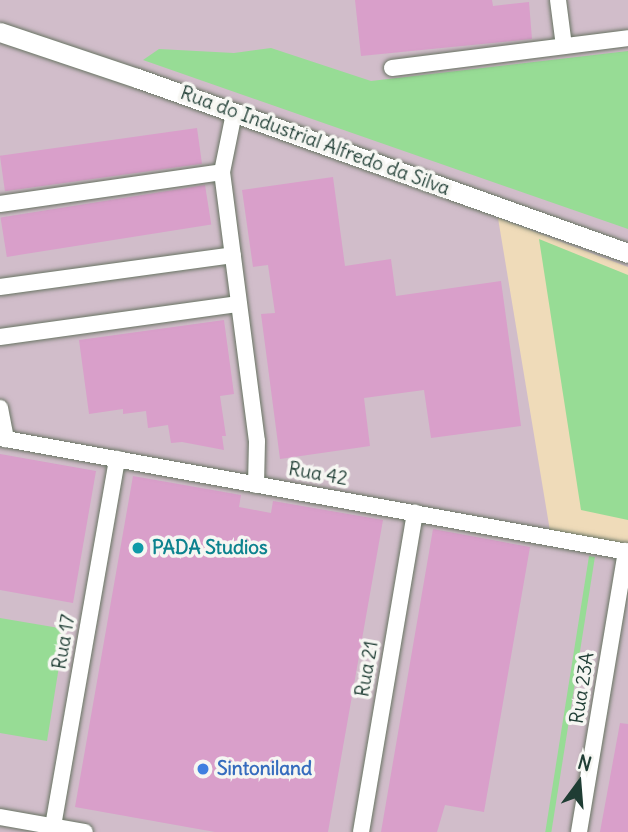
<!DOCTYPE html>
<html>
<head>
<meta charset="utf-8">
<style>
	body { margin:0 }
	#map { position:relative; width:628px; height:832px; overflow:hidden; background:#efdbb9; font-family:Delius,sans-serif }
	div>[style] { position:absolute }
	.industrial>* { inset:0; background:#d1bdca }
	.green>* { inset:0; background:#97dc95; transform-origin:0 0 }
	.building>* { inset:0; background:#d99fca; transform-origin:0 0 }
	.roads { filter:drop-shadow(0 0 2px #687463) drop-shadow(0 0 2px #687463) }
	.minor>* { height:16px; margin:-8px; padding:0 8px; transform-origin:8px; border-radius:8px; background:#fff }
	.tertiary>* { height:19px; margin:-9.5px; padding:0 9.5px; transform-origin:9.5px; border-radius:9.5px; background:#fff }
	.dots>* { width:19px; height:19px; translate:-50% -50%; box-sizing:border-box; border:4px solid #f6f6f2; border-radius:50% }
	span { translate:-50% -50%; white-space:nowrap; text-align:center; line-height:1.15; -webkit-text-stroke:7px #f6f6f2; paint-order:stroke }
	.street-label { font-size:19px; color:#1f3d34 }
	.culture-label { font-size:19px; color:#0d838f; font-weight:700 }
	.left { translate:0 -50%; text-align:left }
	.shop-label { font-size:19px; color:#366cbe; font-weight:700 }
	.north { position:absolute; left:544px; top:748px; width:70px; height:70px; -webkit-text-stroke:5px #f6f6f2; paint-order:stroke; rotate:16deg; font-size:19px; font-weight:700; line-height:28px; text-align:center; color:#1f3d34 }
	.north::after { content:''; display:block; margin:auto; width:24px; height:32px; background:#1f3d34; clip-path:polygon(50% 0,100% 100%,50% 72%,0 100%) }
</style>
</head>
<body>
<div id="map">
	<div class="industrial">
		<i style="clip-path:polygon(0 0,628px 0,628px 267px,498px 218px,552px 543px,628px 558px,628px 832px,0 832px)"></i>
	</div>
	<div class="green">
		<i style="clip-path:polygon(271px 48px,371px 81px,628px 51px,628px 229px,143px 60px,159px 49px,234px 53px)"></i>
		<i style="clip-path:polygon(539px 239px,628px 275px,628px 520px,581px 510px)"></i>
		<i style="left:589px;top:556px;width:6px;height:280px;rotate:9deg"></i>
		<i style="clip-path:polygon(0 618px,65px 629px,47px 741px,0 733px)"></i>
	</div>
	<div class="building">
		<i style="clip-path:polygon(355px 0,492px 0,493px 6px,529px 2px,532px 39px,361px 56px)"></i>
		<i style="left:197px;top:128px;width:36px;height:199px;rotate:82deg"></i>
		<i style="clip-path:polygon(333px 177px,345px 266px,391px 259px,396px 296px,501px 281px,521px 426px,431px 438px,424px 390px,364px 398px,370px 446px,280px 459px,261px 314px,275px 313px,268px 265px,253px 267px,242px 190px)"></i>
		<i style="left:205px;top:185px;width:40px;height:207px;rotate:81deg"></i>
		<i style="clip-path:polygon(224px 320px,234px 394px,220px 396px,226px 436px,222px 436px,224px 450px,182px 442px,171px 443px,168px 425px,148px 428px,146px 411px,123px 414px,123px 409px,89px 414px,79px 340px)"></i>
		<i style="clip-path:polygon(0 454px,96px 471px,73px 603px,0 590px)"></i>
		<i style="clip-path:polygon(133px 476px,241px 495px,239px 507px,271px 513px,273px 501px,383px 520px,328px 832px,215px 832px,75px 807px)"></i>
		<i style="clip-path:polygon(433px 529px,530px 547px,484px 812px,445px 805px,437px 832px,381px 832px)"></i>
		<i style="clip-path:polygon(620px 723px,628px 724px,628px 832px,600px 832px)"></i>
	</div>
	<div class="roads">
		<div class="minor">
			<i style="left:558px;top:0;width:46px;rotate:82.6deg"></i>
			<i style="left:392px;top:68px;width:238px;rotate:-7.2deg"></i>
			<i style="left:234px;top:113px;width:60px;rotate:101.5deg"></i>
			<i style="left:222px;top:172px;width:271px;rotate:82.6deg"></i>
			<i style="left:257px;top:441px;width:44px;rotate:91.3deg"></i>
			<i style="left:0;top:204px;width:224px;rotate:-8.2deg"></i>
			<i style="left:0;top:287px;width:235px;rotate:-7.8deg"></i>
			<i style="left:0;top:337px;width:241px;rotate:-7.9deg"></i>
			<i style="left:0;top:408px;width:32px;rotate:79deg"></i>
			<i style="left:0;top:438px;width:638px;rotate:10.29deg"></i>
			<i style="left:0;top:817px;width:86px;rotate:10deg"></i>
			<i style="left:52px;top:832px;width:379px;rotate:-80.1deg"></i>
			<i style="left:361px;top:832px;width:324px;rotate:-80.4deg"></i>
			<i style="left:579px;top:832px;width:285px;rotate:-80.5deg"></i>
		</div>
		<div class="tertiary">
			<i style="left:0;top:32px;width:145px;rotate:18.6deg"></i>
			<i style="left:137px;top:78px;width:521px;rotate:19.62deg"></i>
		</div>
	</div>
	<div class="dots">
		<i style="left:138px;top:548px;background:#0f9aa8"></i>
		<i style="left:203px;top:769px;background:#3f7fe0"></i>
	</div>
	<div class="street-label">
		<span style="left:315px;top:141px;rotate:20deg">Rua do Industrial Alfredo da Silva</span>
		<span style="left:318px;top:474px;rotate:10deg">Rua 42</span>
		<span style="left:64px;top:642px;rotate:-80deg">Rua 17</span>
		<span style="left:367px;top:669px;rotate:-80deg">Rua 21</span>
		<span style="left:582px;top:688px;rotate:-81deg">Rua 23A</span>
	</div>
	<div class="culture-label">
		<span class="left" style="left:152px;top:548px">PADA Studios</span>
	</div>
	<div class="shop-label">
		<span class="left" style="left:217px;top:769px">Sintoniland</span>
	</div>
	<div class="north">N</div>
</div>
</body>
</html>
